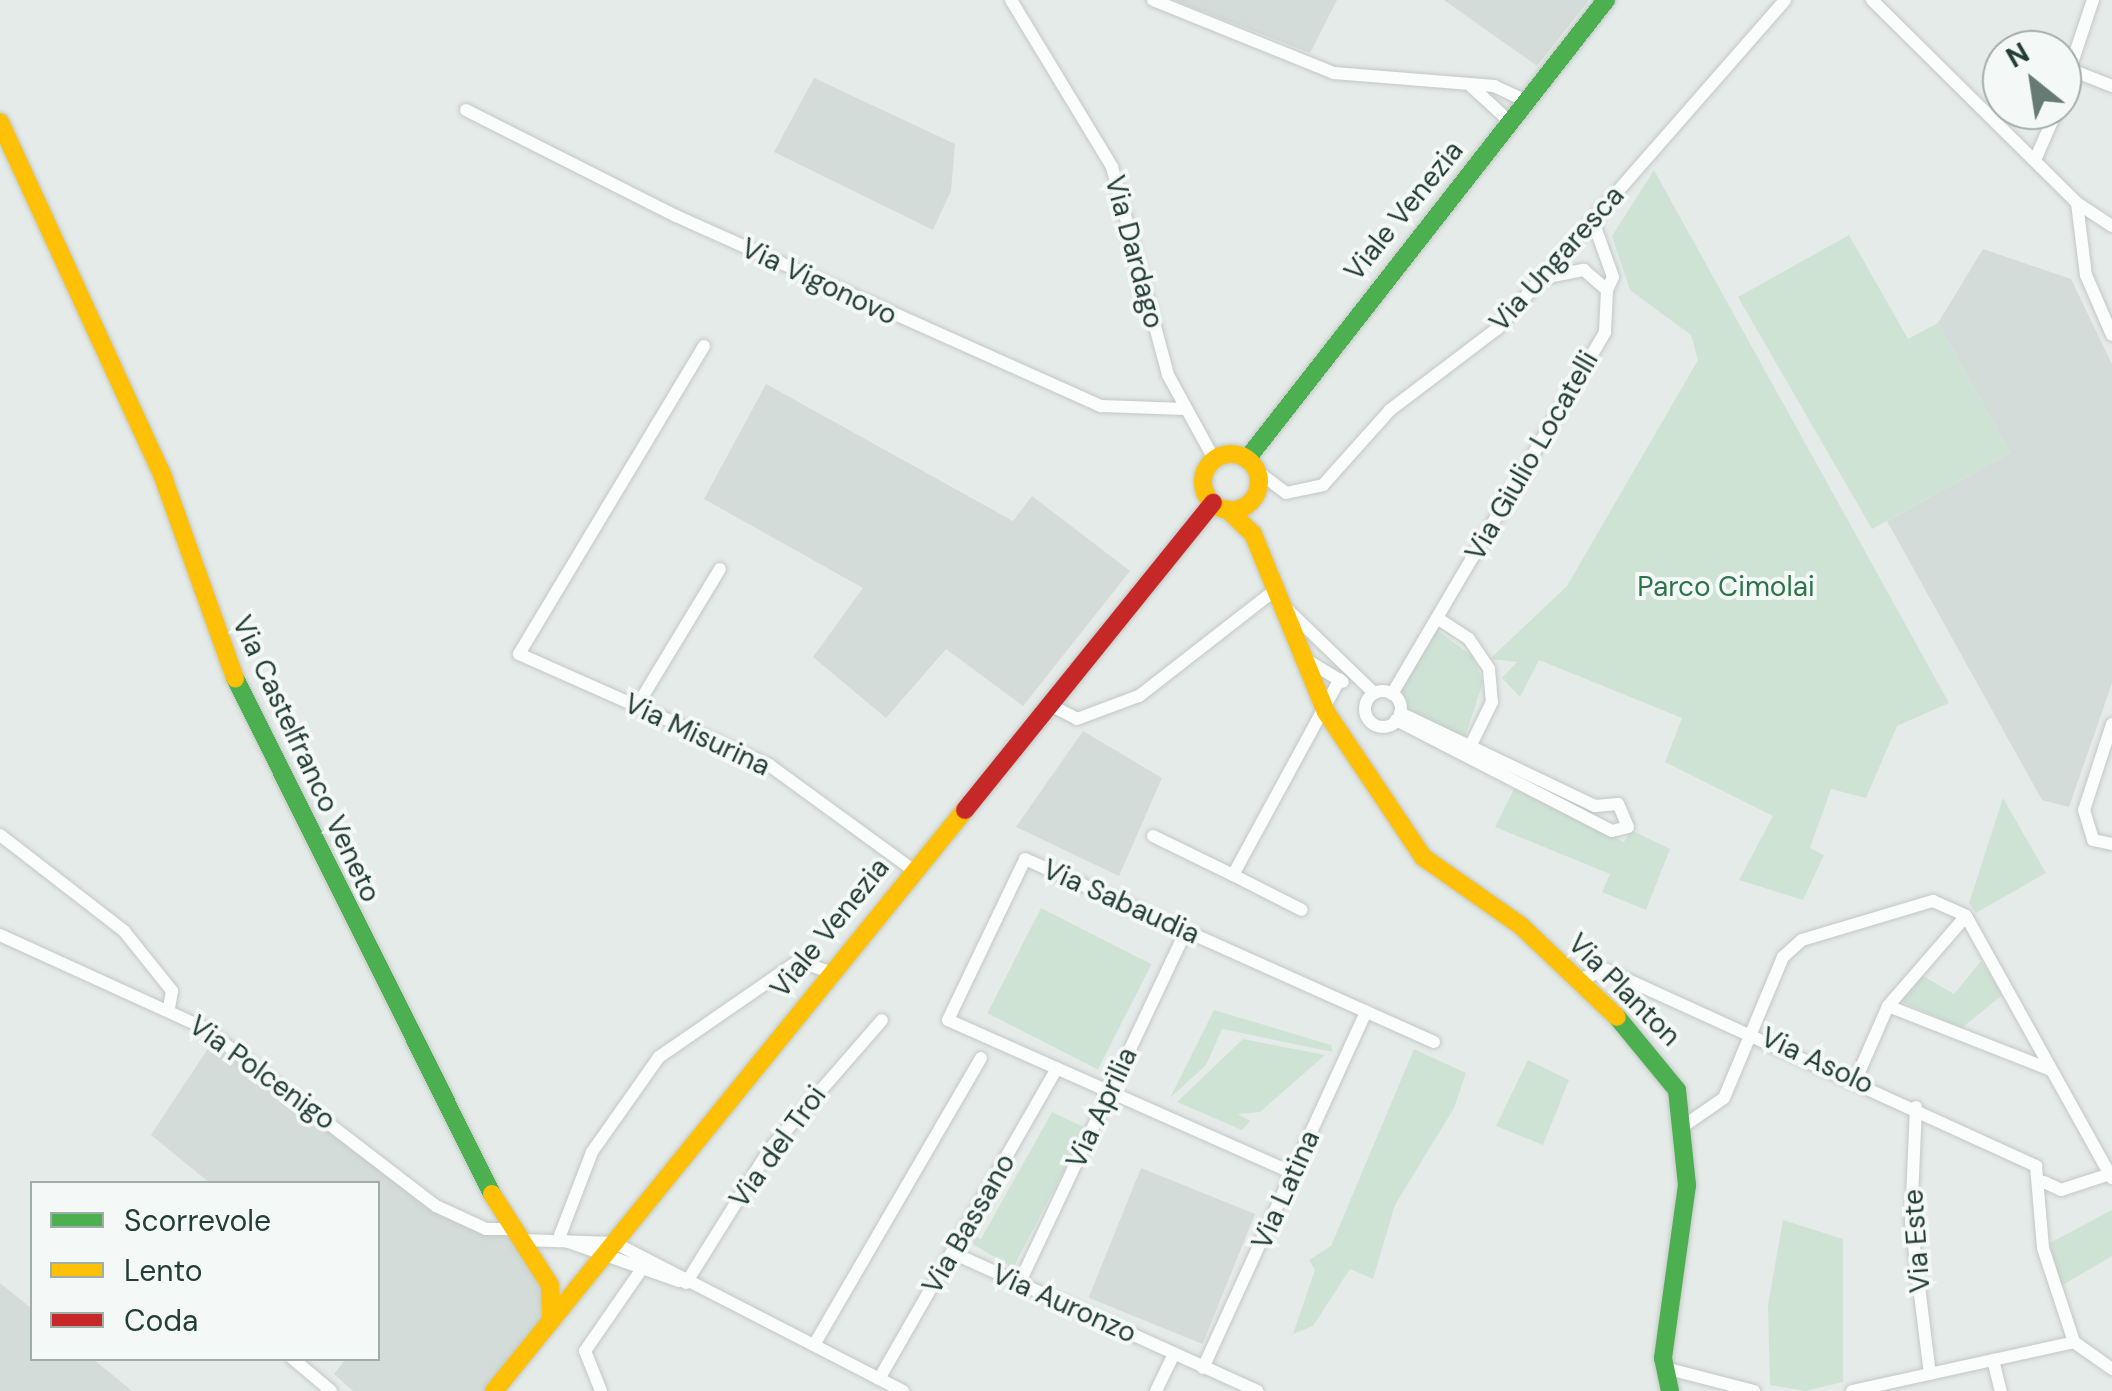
<!DOCTYPE html>
<html>
<head>
<meta charset="utf-8">
<style>
	body { margin:0 }
	#map { position:relative; width:2112px; height:1391px; overflow:hidden; background:#e5ebe8; font-family:"DM Sans",sans-serif }
	div>[style] { position:absolute }
	.built>* { inset:0; background:#d3dcd8; transform-origin:0 0 }
	.green>* { inset:0; background:#cfe3d5; transform-origin:0 0 }
	.roads { filter:drop-shadow(0 0 2px #c2c8c5) drop-shadow(0 0 2px #c2c8c5) }
	.street>* { height:12px; margin:-6px; padding:0 6px; transform-origin:6px; border-radius:6px; background:#fbfcfc }
	.street>.ring { margin:-6px; padding:0; box-sizing:content-box; background:none; border:12px solid #fbfcfc; border-radius:50% }
	.fast>* { height:18px; margin:-9px; padding:0 9px; transform-origin:9px; border-radius:9px; background:#4caf50 }
	.slow>* { height:18px; margin:-9px; padding:0 9px; transform-origin:9px; border-radius:9px; background:#ffc107 }
	.slow>.ring { margin:-9px; padding:0; box-sizing:content-box; background:none; border:18px solid #ffc107; border-radius:50% }
	.jam>* { height:18px; margin:-9px; padding:0 9px; transform-origin:9px; border-radius:9px; background:#c62828 }
	span { translate:-50% -50%; white-space:nowrap; text-align:center; line-height:1.15; -webkit-text-stroke:8px #f4f9f7; paint-order:stroke }
	.street-label { font-size:28px; color:#233e37 }
	.park-label { font-size:28px; color:#2e744a }
	.legend { position:absolute; left:30px; top:1181px; width:350px; height:180px; box-sizing:border-box; background:#f4f9f7; border:2px solid #a0aeaa; margin:0; padding:12px 18px; list-style:none; font-size:30px; color:#233e37 }
	.legend li { display:flex; align-items:center; gap:20px; height:50px }
	.legend b { width:50px; border:2px solid #a0aeaa }
	.north { position:absolute; left:1982px; top:30px; width:100px; height:100px; box-sizing:border-box; background:#f4f9f7; border:2px solid #a0aeaa; border-radius:50%; rotate:330deg; font-size:28px; font-weight:700; line-height:40px; text-align:center; color:#233e37 }
	.north::after { content:''; display:block; margin:auto; width:35px; height:45px; background:#677b75; clip-path:polygon(50% 0,100% 100%,50% 72%,0 100%) }
</style>
</head>
<body>
<div id="map">
	<div class="built">
		<i style="clip-path:polygon(1174px 0,1337px 0,1310px 53px)"></i>
		<i style="clip-path:polygon(1444px 0,1589px 0,1537px 66px)"></i>
		<i style="clip-path:polygon(814px 78px,955px 144px,951px 191px,933px 230px,774px 152px)"></i>
		<i style="clip-path:polygon(1983px 249px,2071px 279px,2112px 364px,2112px 683px,2069px 807px,2042px 800px,1887px 521px,2010px 453px,1938px 323px)"></i>
		<i style="clip-path:polygon(766px 384px,1013px 521px,1032px 496px,1130px 571px,1023px 706px,946px 649px,886px 718px,813px 657px,863px 588px,704px 499px)"></i>
		<i style="clip-path:polygon(1083px 731px,1162px 778px,1119px 876px,1016px 827px)"></i>
		<i style="clip-path:polygon(211px 1044px,429px 1207px,509px 1233px,545px 1287px,545px 1317px,486px 1391px,353px 1391px,334px 1374px,346px 1359px,378px 1358px,378px 1184px,210px 1183px,151px 1135px)"></i>
		<i style="left:1141px;top:1168px;width:123px;height:140px;rotate:22deg"></i>
		<i style="clip-path:polygon(0 1283px,32px 1309px,32px 1358px,93px 1359px,132px 1391px,0 1391px)"></i>
	</div>
	<div class="green">
		<i style="clip-path:polygon(1654px 170px,1949px 703px,1897px 726px,1866px 798px,1831px 789px,1810px 848px,1824px 855px,1803px 900px,1739px 880px,1773px 816px,1665px 762px,1682px 718px,1539px 660px,1520px 697px,1502px 678px,1517px 662px,1490px 659px,1567px 586px,1698px 360px,1691px 335px,1630px 290px,1612px 236px)"></i>
		<i style="clip-path:polygon(1849px 235px,1908px 339px,1938px 323px,2010px 453px,1872px 529px,1738px 297px)"></i>
		<i style="clip-path:polygon(1436px 629px,1473px 657px,1483px 682px,1465px 737px,1403px 711px,1398px 692px)"></i>
		<i style="clip-path:polygon(1514px 789px,1624px 842px,1631px 830px,1670px 849px,1646px 910px,1602px 892px,1610px 874px,1495px 827px)"></i>
		<i style="clip-path:polygon(2003px 798px,2046px 873px,1976px 913px,1969px 903px)"></i>
		<i style="left:1041px;top:908px;width:124px;height:118px;rotate:27deg"></i>
		<i style="clip-path:polygon(1981px 961px,2002px 995px,1962px 1028px,1900px 1001px,1920px 974px,1954px 994px)"></i>
		<i style="clip-path:polygon(1214px 1010px,1331px 1045px,1333px 1052px,1222px 1029px,1206px 1065px,1170px 1098px)"></i>
		<i style="clip-path:polygon(1243px 1039px,1325px 1055px,1260px 1112px,1238px 1114px,1250px 1121px,1242px 1130px,1177px 1102px)"></i>
		<i style="clip-path:polygon(1414px 1049px,1466px 1073px,1454px 1108px,1395px 1205px,1373px 1279px,1350px 1269px,1313px 1326px,1293px 1334px,1315px 1270px,1309px 1260px,1331px 1246px)"></i>
		<i style="clip-path:polygon(1528px 1060px,1569px 1080px,1543px 1145px,1496px 1126px)"></i>
		<i style="clip-path:polygon(1052px 1112px,1086px 1128px,1013px 1268px,974px 1245px,971px 1234px,981px 1239px)"></i>
		<i style="clip-path:polygon(2112px 1210px,2112px 1256px,2061px 1286px,2050px 1243px)"></i>
		<i style="clip-path:polygon(1783px 1220px,1843px 1239px,1843px 1382px,1805px 1391px,1770px 1385px,1768px 1305px)"></i>
	</div>
	<div class="roads">
		<div class="street">
			<i style="left:1011px;top:0;width:195px;rotate:58.8deg"></i>
			<i style="left:1112px;top:167px;width:215px;rotate:74.9deg"></i>
			<i style="left:1168px;top:375px;width:96px;rotate:61.3deg"></i>
			<i style="left:1153px;top:0;width:195px;rotate:22deg"></i>
			<i style="left:1334px;top:73px;width:161px;rotate:4.6deg"></i>
			<i style="left:1494px;top:86px;width:35px;rotate:25deg"></i>
			<i style="left:1872px;top:0;width:289px;rotate:44.7deg"></i>
			<i style="left:2077px;top:203px;width:42px;rotate:33.3deg"></i>
			<i style="left:2069px;top:69px;width:46px;rotate:21.6deg"></i>
			<i style="left:1472px;top:87px;width:52px;rotate:42.6deg"></i>
			<i style="left:2062px;top:93px;width:98px;rotate:-71.6deg"></i>
			<i style="left:466px;top:110px;width:235px;rotate:26.8deg"></i>
			<i style="left:676px;top:216px;width:466px;rotate:24.1deg"></i>
			<i style="left:1101px;top:406px;width:84px;rotate:2deg"></i>
			<i style="left:2035px;top:160px;width:55px;rotate:-66.3deg"></i>
			<i style="left:2077px;top:203px;width:73px;rotate:82.9deg"></i>
			<i style="left:2086px;top:275px;width:65px;rotate:66.6deg"></i>
			<i style="left:1547px;top:277px;width:38px;rotate:-11deg"></i>
			<i style="left:1584px;top:270px;width:30px;rotate:41deg"></i>
			<i style="left:1607px;top:290px;width:14px;rotate:-65deg"></i>
			<i style="left:1613px;top:277px;width:59px;rotate:-109.7deg"></i>
			<i style="left:704px;top:346px;width:359px;rotate:121deg"></i>
			<i style="left:519px;top:654px;width:274px;rotate:23.9deg"></i>
			<i style="left:769px;top:765px;width:178px;rotate:36.1deg"></i>
			<i style="left:1257px;top:471px;width:36px;rotate:37deg"></i>
			<i style="left:1286px;top:493px;width:38px;rotate:-12deg"></i>
			<i style="left:1323px;top:485px;width:101px;rotate:-48.2deg"></i>
			<i style="left:1390px;top:410px;width:136px;rotate:-37.2deg"></i>
			<i style="left:1498px;top:328px;width:436px;rotate:-48.8deg"></i>
			<i style="left:1287px;top:609px;width:121px;rotate:44deg"></i>
			<i style="left:1437px;top:618px;width:38px;rotate:33deg"></i>
			<i style="left:1469px;top:639px;width:36px;rotate:56deg"></i>
			<i style="left:1489px;top:669px;width:33px;rotate:85deg"></i>
			<i style="left:1492px;top:702px;width:50px;rotate:116.1deg"></i>
			<i style="left:1305px;top:659px;width:44px;rotate:31.2deg"></i>
			<i class="ring" style="left:1365px;top:691px;width:24px;height:24px"></i>
			<i style="left:1392px;top:694px;width:420px;rotate:-59.5deg"></i>
			<i style="left:1605px;top:332px;width:42px;rotate:-87.3deg"></i>
			<i style="left:1050px;top:705px;width:30px;rotate:27deg"></i>
			<i style="left:1077px;top:719px;width:66px;rotate:-20.4deg"></i>
			<i style="left:1139px;top:696px;width:171px;rotate:-37.9deg"></i>
			<i style="left:637px;top:706px;width:160px;rotate:-58.8deg"></i>
			<i style="left:1396px;top:720px;width:243px;rotate:27.2deg"></i>
			<i style="left:1612px;top:831px;width:16px;rotate:-14deg"></i>
			<i style="left:1628px;top:827px;width:25px;rotate:-113deg"></i>
			<i style="left:1618px;top:804px;width:23px;rotate:175deg"></i>
			<i style="left:1595px;top:806px;width:216px;rotate:-154.5deg"></i>
			<i style="left:2112px;top:724px;width:90px;rotate:108deg"></i>
			<i style="left:2084px;top:810px;width:31px;rotate:73deg"></i>
			<i style="left:2093px;top:840px;width:19px;rotate:12deg"></i>
			<i style="left:0;top:835px;width:157px;rotate:37.7deg"></i>
			<i style="left:124px;top:931px;width:77px;rotate:51.3deg"></i>
			<i style="left:172px;top:991px;width:17px;rotate:100deg"></i>
			<i style="left:1153px;top:836px;width:89px;rotate:26deg"></i>
			<i style="left:1233px;top:875px;width:223px;rotate:-61.4deg"></i>
			<i style="left:1233px;top:875px;width:77px;rotate:26.9deg"></i>
			<i style="left:0;top:935px;width:224px;rotate:24.5deg"></i>
			<i style="left:204px;top:1028px;width:292px;rotate:37.5deg"></i>
			<i style="left:436px;top:1206px;width:55px;rotate:24.7deg"></i>
			<i style="left:486px;top:1229px;width:24px"></i>
			<i style="left:1578px;top:980px;width:30px;rotate:-20deg"></i>
			<i style="left:1606px;top:970px;width:473px;rotate:24.5deg"></i>
			<i style="left:2036px;top:1166px;width:82px;rotate:85.1deg"></i>
			<i style="left:2043px;top:1248px;width:99px;rotate:71.7deg"></i>
			<i style="left:1888px;top:1006px;width:175px;rotate:21.4deg"></i>
			<i style="left:1856px;top:1079px;width:80px;rotate:-66.3deg"></i>
			<i style="left:1888px;top:1006px;width:119px;rotate:-49.1deg"></i>
			<i style="left:1916px;top:1107px;width:115px;rotate:92.5deg"></i>
			<i style="left:1911px;top:1222px;width:153px;rotate:82.9deg"></i>
			<i style="left:1685px;top:1125px;width:47px;rotate:-34.7deg"></i>
			<i style="left:1724px;top:1098px;width:153px;rotate:-67.3deg"></i>
			<i style="left:1783px;top:957px;width:25px;rotate:-42deg"></i>
			<i style="left:1802px;top:940px;width:137px;rotate:-16.6deg"></i>
			<i style="left:1933px;top:901px;width:36px;rotate:24deg"></i>
			<i style="left:1966px;top:916px;width:300px;rotate:60.9deg"></i>
			<i style="left:1293px;top:1173px;width:377px;rotate:-156.1deg"></i>
			<i style="left:948px;top:1020px;width:178px;rotate:-64.4deg"></i>
			<i style="left:1025px;top:859px;width:448px;rotate:24.1deg"></i>
			<i style="left:2044px;top:1182px;width:19px;rotate:25deg"></i>
			<i style="left:2061px;top:1190px;width:52px;rotate:-18.1deg"></i>
			<i style="left:559px;top:1238px;width:92px;rotate:-69deg"></i>
			<i style="left:592px;top:1152px;width:116px;rotate:-54.8deg"></i>
			<i style="left:659px;top:1057px;width:169px;rotate:-34.6deg"></i>
			<i style="left:798px;top:961px;width:34px;rotate:19deg"></i>
			<i style="left:521px;top:1240px;width:94px;rotate:1.8deg"></i>
			<i style="left:615px;top:1243px;width:324px;rotate:27.2deg"></i>
			<i style="left:566px;top:1241px;width:120px;rotate:19.5deg"></i>
			<i style="left:953px;top:1253px;width:334px;rotate:24.4deg"></i>
			<i style="left:686px;top:1283px;width:157px;rotate:-58deg"></i>
			<i style="left:769px;top:1150px;width:172px;rotate:-49deg"></i>
			<i style="left:1019px;top:1284px;width:391px;rotate:-64.7deg"></i>
			<i style="left:814px;top:1345px;width:332px;rotate:-59.8deg"></i>
			<i style="left:292px;top:1358px;width:51px;rotate:40.2deg"></i>
			<i style="left:1993px;top:1360px;width:32px;rotate:76deg"></i>
			<i style="left:1203px;top:1368px;width:392px;rotate:-65.4deg"></i>
			<i style="left:1665px;top:1368px;width:92px;rotate:14.5deg"></i>
			<i style="left:879px;top:1379px;width:358px;rotate:-60.2deg"></i>
			<i style="left:601px;top:1391px;width:43px;rotate:-111.8deg"></i>
			<i style="left:585px;top:1351px;width:95px;rotate:-55.3deg"></i>
			<i style="left:1156px;top:1391px;width:41px;rotate:-64.1deg"></i>
			<i style="left:1852px;top:1391px;width:227px;rotate:-12.4deg"></i>
			<i style="left:2074px;top:1342px;width:47px;rotate:35.4deg"></i>
		</div>
		<div class="fast">
			<i style="left:1247px;top:459px;width:583px;rotate:-51.97deg"></i>
			<i style="left:235px;top:678px;width:576px;rotate:63.52deg"></i>
			<i style="left:1617px;top:1017px;width:94px;rotate:50.6deg"></i>
			<i style="left:1677px;top:1090px;width:96px;rotate:84deg"></i>
			<i style="left:1687px;top:1185px;width:175px;rotate:97.9deg"></i>
			<i style="left:1663px;top:1358px;width:34px;rotate:78deg"></i>
		</div>
		<div class="slow">
			<i style="left:0;top:122px;width:391px;rotate:65.3deg"></i>
			<i style="left:163px;top:477px;width:214px;rotate:70.3deg"></i>
			<i class="ring" style="left:1203px;top:454px;width:38px;height:38px"></i>
			<i style="left:1228px;top:510px;width:35px;rotate:44deg"></i>
			<i style="left:1253px;top:534px;width:192px;rotate:67.7deg"></i>
			<i style="left:1326px;top:712px;width:174px;rotate:56.2deg"></i>
			<i style="left:1423px;top:857px;width:120px;rotate:35.1deg"></i>
			<i style="left:1521px;top:926px;width:132px;rotate:43.5deg"></i>
			<i style="left:492px;top:1194px;width:108px;rotate:57.5deg"></i>
			<i style="left:550px;top:1285px;width:36px;rotate:88deg"></i>
			<i style="left:494px;top:1391px;width:748px;rotate:-50.97deg"></i>
		</div>
		<div class="jam">
			<i style="left:965px;top:810px;width:395px;rotate:-51.1deg"></i>
		</div>
	</div>
	<div class="street-label">
		<span style="left:1404px;top:211px;rotate:-51deg">Viale Venezia</span>
		<span style="left:1134px;top:252px;rotate:75deg">Via Dardago</span>
		<span style="left:1557px;top:259px;rotate:-48deg">Via Ungaresca</span>
		<span style="left:819px;top:282px;rotate:25deg">Via Vigonovo</span>
		<span style="left:1532px;top:456px;rotate:-60deg">Via Giulio Locatelli</span>
		<span style="left:697px;top:735px;rotate:25deg">Via Misurina</span>
		<span style="left:306px;top:759px;rotate:65deg">Via Castelfranco Veneto</span>
		<span style="left:1121px;top:902px;rotate:24deg">Via Sabaudia</span>
		<span style="left:830px;top:928px;rotate:-51deg">Viale Venezia</span>
		<span style="left:1624px;top:990px;rotate:45deg">Via Planton</span>
		<span style="left:1817px;top:1061px;rotate:25deg">Via Asolo</span>
		<span style="left:262px;top:1073px;rotate:36deg">Via Polcenigo</span>
		<span style="left:1102px;top:1108px;rotate:-65deg">Via Aprilia</span>
		<span style="left:778px;top:1147px;rotate:-54deg">Via del Troi</span>
		<span style="left:1286px;top:1190px;rotate:-66deg">Via Latina</span>
		<span style="left:969px;top:1224px;rotate:-60deg">Via Bassano</span>
		<span style="left:1917px;top:1241px;rotate:-94deg">Via Este</span>
		<span style="left:1064px;top:1304px;rotate:24deg">Via Auronzo</span>
	</div>
	<div class="park-label">
		<span style="left:1726px;top:587px">Parco Cimolai</span>
	</div>
	<ul class="legend">
	<li><b style="height:12px;background:#4caf50"></b>Scorrevole</li>
	<li><b style="height:12px;background:#ffc107"></b>Lento</li>
	<li><b style="height:12px;background:#c62828"></b>Coda</li>
	</ul>
	<div class="north">N</div>
</div>
</body>
</html>
